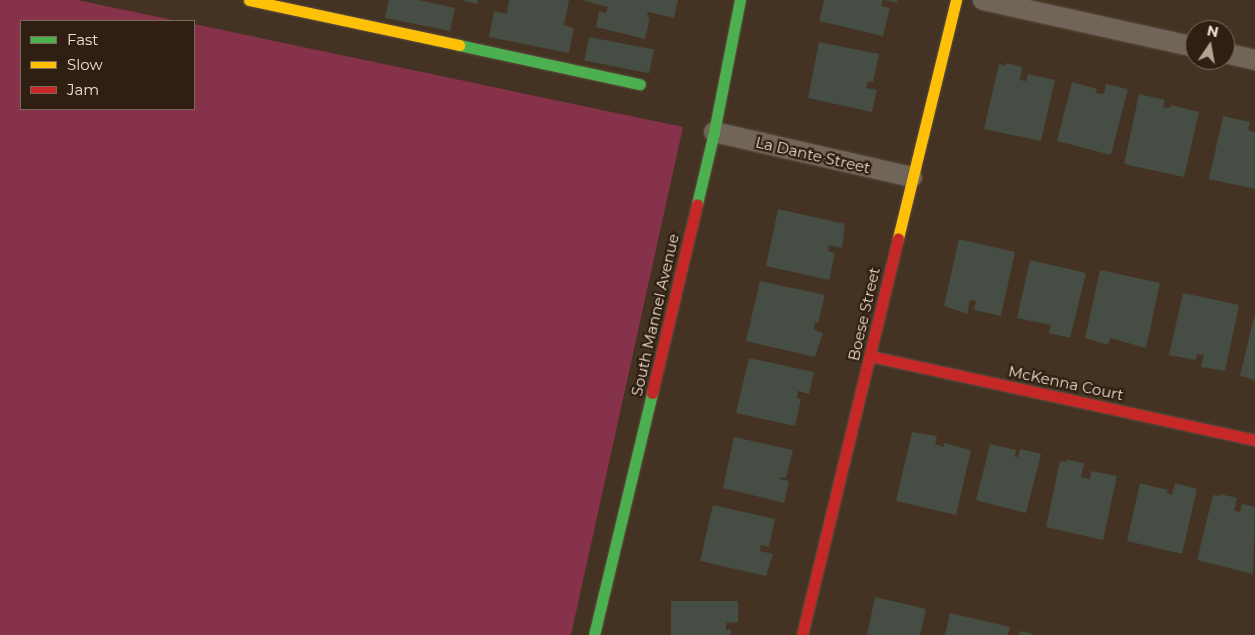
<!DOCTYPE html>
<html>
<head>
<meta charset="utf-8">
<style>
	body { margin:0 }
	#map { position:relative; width:1255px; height:635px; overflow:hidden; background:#432; font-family:Montserrat,sans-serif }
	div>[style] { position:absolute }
	.green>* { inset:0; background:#85324a }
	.building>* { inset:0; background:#454d44; transform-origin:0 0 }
	.roads { filter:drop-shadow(0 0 1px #5c4e41) drop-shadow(0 0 1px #5c4e41) }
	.street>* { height:20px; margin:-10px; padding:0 10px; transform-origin:10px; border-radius:10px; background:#716458 }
	.fast>* { height:11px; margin:-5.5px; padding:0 5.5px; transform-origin:5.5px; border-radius:5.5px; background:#4caf50 }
	.slow>* { height:11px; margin:-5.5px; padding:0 5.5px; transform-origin:5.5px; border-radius:5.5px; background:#ffc107 }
	.jam>* { height:11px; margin:-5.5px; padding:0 5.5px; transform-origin:5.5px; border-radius:5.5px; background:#c62828 }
	span { translate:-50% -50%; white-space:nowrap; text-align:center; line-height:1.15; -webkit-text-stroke:4.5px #2e1f12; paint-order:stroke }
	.street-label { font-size:15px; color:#f2decc }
	.legend { position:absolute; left:20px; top:20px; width:175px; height:90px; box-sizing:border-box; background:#2e1f12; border:1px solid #7c6b5c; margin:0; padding:6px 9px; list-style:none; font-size:15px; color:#f2decc }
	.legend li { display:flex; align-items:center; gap:10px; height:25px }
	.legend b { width:25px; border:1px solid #7c6b5c }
	.north { position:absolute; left:1185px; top:20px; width:50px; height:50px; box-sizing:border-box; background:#2e1f12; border:1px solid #7c6b5c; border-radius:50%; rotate:12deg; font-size:14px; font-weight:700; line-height:20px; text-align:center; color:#f2decc }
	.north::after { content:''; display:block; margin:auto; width:18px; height:22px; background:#b5a290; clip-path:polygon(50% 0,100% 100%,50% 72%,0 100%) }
</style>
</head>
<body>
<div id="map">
	<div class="green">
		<i style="clip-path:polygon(0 0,77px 0,178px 21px,21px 21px,21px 109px,194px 109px,194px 24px,683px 127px,571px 635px,0 635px)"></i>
	</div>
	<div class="building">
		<i style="clip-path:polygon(389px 0,418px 0,455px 8px,450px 31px,385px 18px)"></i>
		<i style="clip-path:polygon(461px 0,478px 0,477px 4px)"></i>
		<i style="clip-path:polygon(509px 0,569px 0,564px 25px,574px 28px,569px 53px,489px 37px,494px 11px,507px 14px)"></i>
		<i style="clip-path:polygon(582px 0,678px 0,674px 18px,648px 12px,647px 17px,650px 17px,645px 39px,596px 27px,599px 11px,606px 13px,608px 7px)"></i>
		<i style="clip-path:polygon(824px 0,883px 0,881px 6px,890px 8px,883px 36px,819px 21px)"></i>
		<i style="clip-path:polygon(885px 0,897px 0,897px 3px)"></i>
		<i style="left:589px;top:37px;width:66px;height:24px;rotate:11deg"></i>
		<i style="clip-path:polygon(819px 42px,879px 54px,873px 82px,868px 81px,866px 88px,877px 90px,872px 112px,808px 98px)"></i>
		<i style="clip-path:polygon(1006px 63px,1022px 67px,1020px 80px,1026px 81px,1028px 74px,1055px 80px,1041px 141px,984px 129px,999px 64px,1005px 66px)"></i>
		<i style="clip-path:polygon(1072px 82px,1097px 89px,1096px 93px,1104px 94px,1106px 84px,1128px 89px,1111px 155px,1057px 141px)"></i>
		<i style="clip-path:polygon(1139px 94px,1165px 100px,1163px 107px,1170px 108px,1171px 105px,1199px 112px,1184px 177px,1124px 164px)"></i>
		<i style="clip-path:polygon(1223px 116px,1250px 122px,1248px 130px,1255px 132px,1255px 189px,1209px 179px)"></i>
		<i style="clip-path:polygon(778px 209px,845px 224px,842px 248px,829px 245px,828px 251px,835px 253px,829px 280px,766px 266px)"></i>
		<i style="clip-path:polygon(959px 239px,1015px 252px,1001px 316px,974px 310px,976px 301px,970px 300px,967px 314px,944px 306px)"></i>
		<i style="clip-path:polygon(1030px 260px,1086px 273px,1070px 338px,1049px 333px,1051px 325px,1017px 318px)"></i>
		<i style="clip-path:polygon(1100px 270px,1160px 283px,1146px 348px,1110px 338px,1108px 345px,1085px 338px)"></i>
		<i style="clip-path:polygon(760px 281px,825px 295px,818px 323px,815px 322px,814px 330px,823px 333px,815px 357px,746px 341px)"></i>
		<i style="clip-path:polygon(1183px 293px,1239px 305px,1225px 371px,1201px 367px,1204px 355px,1197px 354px,1196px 360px,1169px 355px)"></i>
		<i style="clip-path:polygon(1254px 317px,1255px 317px,1255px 380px,1240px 376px)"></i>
		<i style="clip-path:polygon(749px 358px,814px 372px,809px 394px,798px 391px,797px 398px,801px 399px,795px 426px,736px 413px)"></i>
		<i style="clip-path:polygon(912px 432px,937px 436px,935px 444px,944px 447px,944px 443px,971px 450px,956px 515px,896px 501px)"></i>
		<i style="clip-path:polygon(734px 437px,793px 450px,786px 478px,781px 477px,780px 479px,789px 481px,784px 503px,723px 488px)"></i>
		<i style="clip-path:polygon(990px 444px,1016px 450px,1015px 457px,1018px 457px,1020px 449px,1041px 454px,1026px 513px,976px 500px)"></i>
		<i style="clip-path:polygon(1067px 460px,1084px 463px,1081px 477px,1090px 479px,1091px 471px,1117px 476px,1103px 540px,1046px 527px,1060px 461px,1066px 462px)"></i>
		<i style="clip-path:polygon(1140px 483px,1168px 490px,1167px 493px,1172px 495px,1175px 483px,1197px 489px,1182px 554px,1127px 541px)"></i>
		<i style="clip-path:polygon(1220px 494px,1237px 498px,1234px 511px,1240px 512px,1242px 504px,1255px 507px,1253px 574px,1197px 560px,1213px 495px,1220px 496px)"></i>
		<i style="clip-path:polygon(713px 505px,775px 519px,769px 547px,761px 545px,760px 551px,773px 554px,766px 576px,700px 561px)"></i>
		<i style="clip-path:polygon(875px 597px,926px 609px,920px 635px,867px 635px)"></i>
		<i style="clip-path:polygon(671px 601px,738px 601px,738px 622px,726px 623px,726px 630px,731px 630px,731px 635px,671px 635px)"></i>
		<i style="clip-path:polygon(950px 613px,1010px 627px,1008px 635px,945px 635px)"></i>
		<i style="clip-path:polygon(1020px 631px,1033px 634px,1033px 635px,1019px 635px)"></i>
	</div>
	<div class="roads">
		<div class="street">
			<i style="left:983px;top:0;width:217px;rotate:12.5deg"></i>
			<i style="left:1225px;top:53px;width:31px;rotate:13deg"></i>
			<i style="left:714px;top:132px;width:203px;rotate:12.8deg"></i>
		</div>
		<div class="fast">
			<i style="left:459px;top:45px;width:185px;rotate:12.2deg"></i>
			<i style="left:697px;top:204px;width:74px;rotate:-76.7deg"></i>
			<i style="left:714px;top:132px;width:135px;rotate:-78.9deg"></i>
			<i style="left:594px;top:635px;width:249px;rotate:-76.5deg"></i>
		</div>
		<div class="slow">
			<i style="left:249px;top:0;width:215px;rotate:12.1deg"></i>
			<i style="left:898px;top:238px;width:245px;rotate:-76.3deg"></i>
		</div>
		<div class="jam">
			<i style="left:870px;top:356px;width:394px;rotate:12.3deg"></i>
			<i style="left:652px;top:393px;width:194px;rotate:-76.6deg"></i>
			<i style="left:802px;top:635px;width:408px;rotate:-76.4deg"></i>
		</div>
	</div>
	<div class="street-label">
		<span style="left:813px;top:155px;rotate:13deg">La Dante Street</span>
		<span style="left:864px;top:314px;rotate:-77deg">Boese Street</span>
		<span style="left:655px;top:315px;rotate:-77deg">South Mannel Avenue</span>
		<span style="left:1066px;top:383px;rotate:12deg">McKenna Court</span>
	</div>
	<ul class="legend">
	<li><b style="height:6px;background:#4caf50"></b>Fast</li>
	<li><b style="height:6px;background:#ffc107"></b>Slow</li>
	<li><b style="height:6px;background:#c62828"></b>Jam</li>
	</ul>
	<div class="north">N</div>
</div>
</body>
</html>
